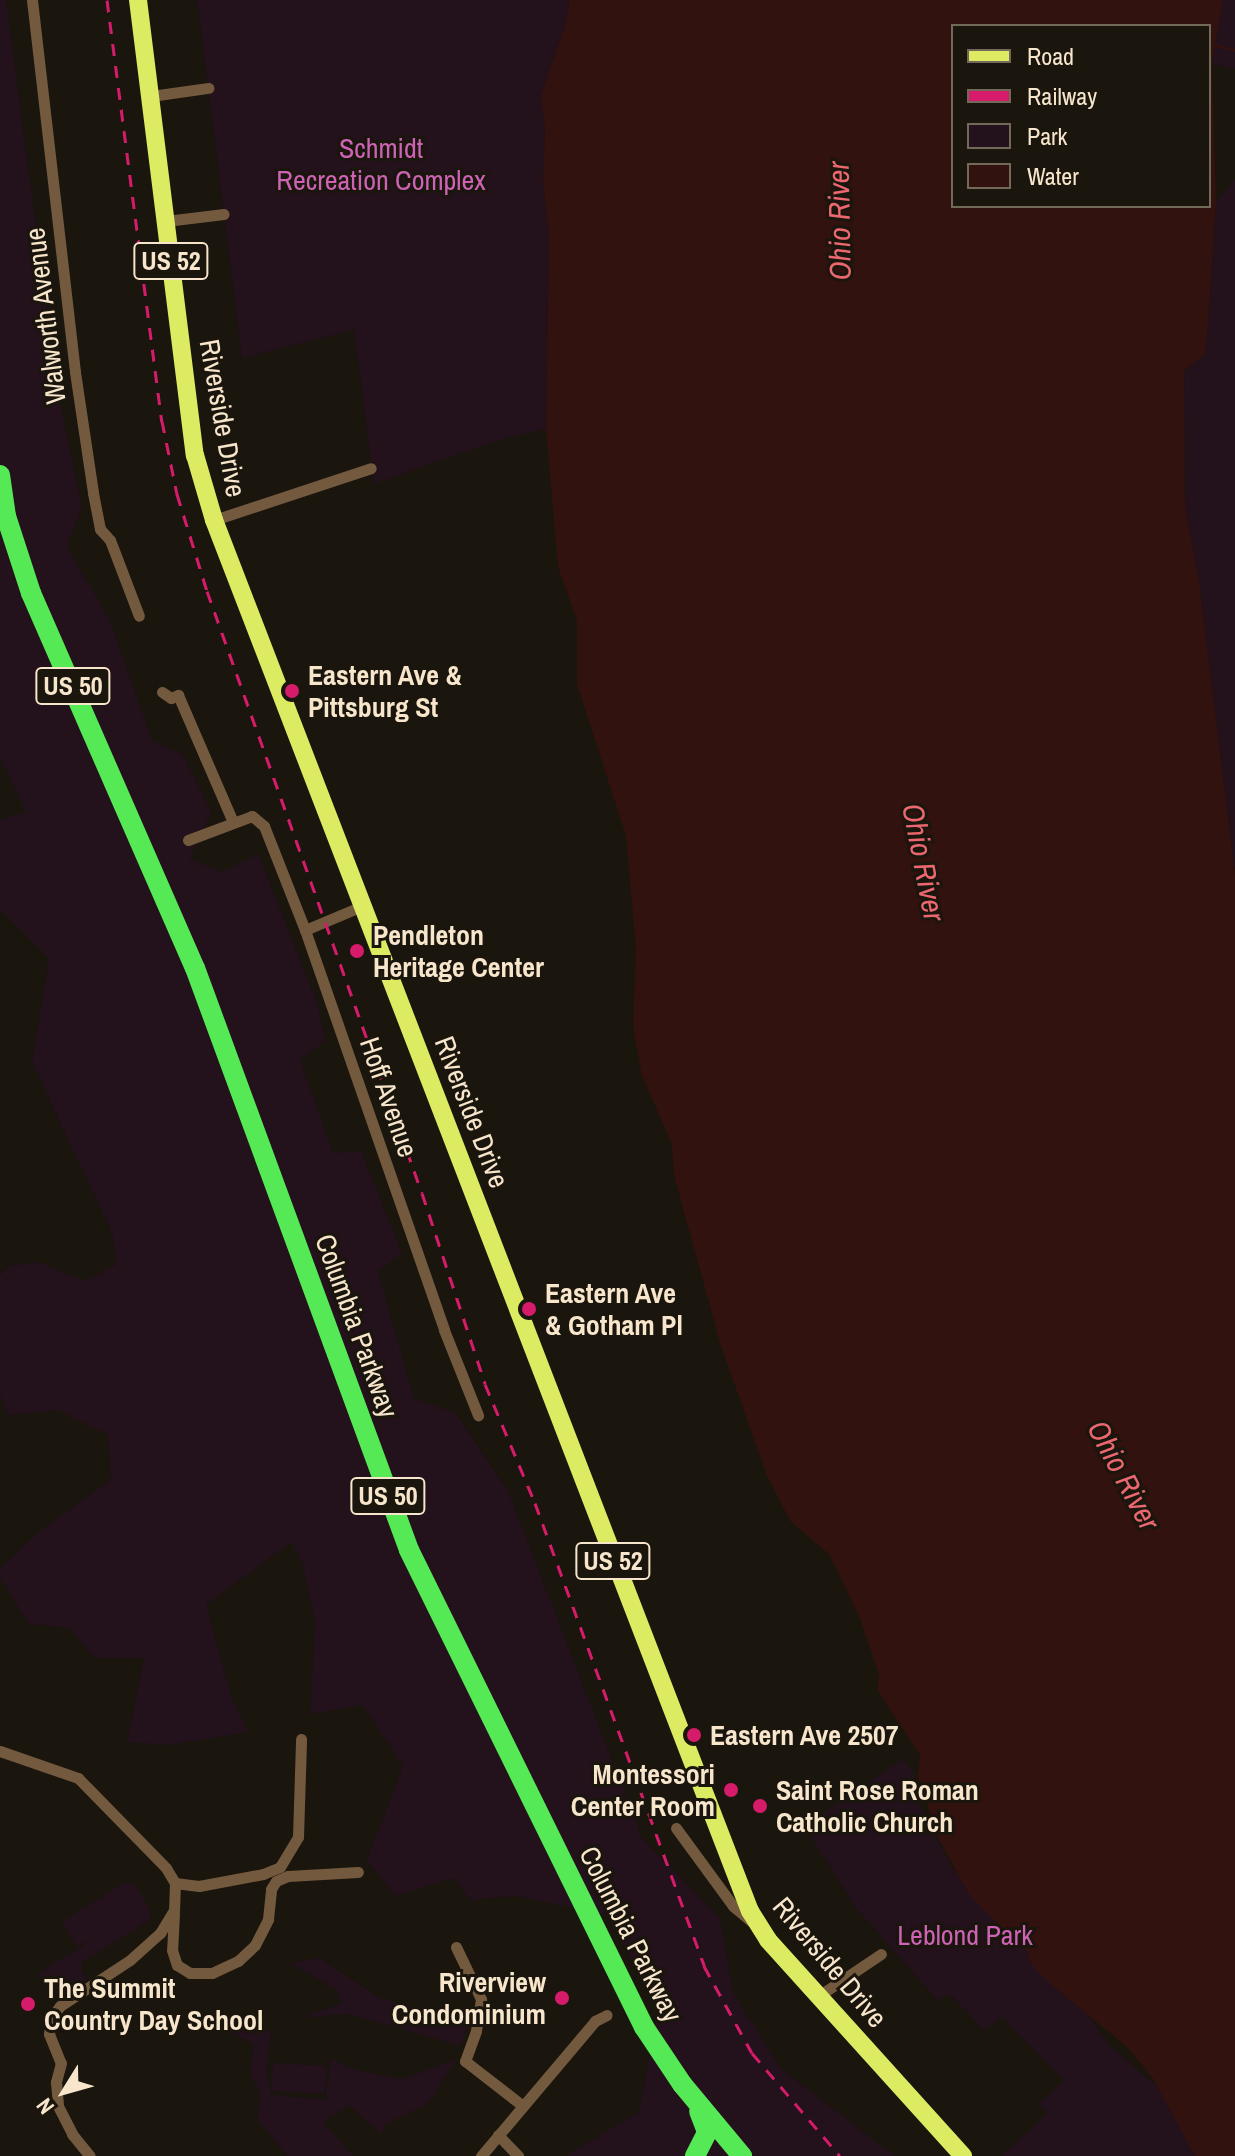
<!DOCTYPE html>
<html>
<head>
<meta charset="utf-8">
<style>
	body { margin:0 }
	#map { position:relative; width:1235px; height:2156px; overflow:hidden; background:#1a150d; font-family:"Archivo Narrow",sans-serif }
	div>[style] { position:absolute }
	.green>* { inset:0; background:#23111b; transform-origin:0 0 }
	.water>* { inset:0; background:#32120e }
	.stream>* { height:3px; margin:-1.5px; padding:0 1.5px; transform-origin:1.5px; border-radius:1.5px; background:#32120e }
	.street>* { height:11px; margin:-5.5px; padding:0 5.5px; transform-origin:5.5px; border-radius:5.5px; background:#73593e }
	.primary>* { height:18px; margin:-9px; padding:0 9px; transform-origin:9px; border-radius:9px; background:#dceb61 }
	.highway>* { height:20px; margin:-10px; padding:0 10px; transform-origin:10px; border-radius:10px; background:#56e956 }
	.rail>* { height:3px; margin-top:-1.5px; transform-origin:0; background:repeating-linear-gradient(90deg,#d51b6a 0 12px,transparent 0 22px) }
	.dots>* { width:22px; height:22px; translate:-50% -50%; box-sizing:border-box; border:4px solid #1a150d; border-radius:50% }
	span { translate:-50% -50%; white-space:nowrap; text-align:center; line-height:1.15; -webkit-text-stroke:6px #1a150d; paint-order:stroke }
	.shield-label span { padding:2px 6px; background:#1a150d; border:2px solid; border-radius:6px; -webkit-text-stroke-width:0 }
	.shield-label { font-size:26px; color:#f8e6cc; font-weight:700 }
	.park-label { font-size:28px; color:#ce63b5 }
	.street-label { font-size:28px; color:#f8e6cc }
	.poi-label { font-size:28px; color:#f8e6cc; font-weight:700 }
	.left { translate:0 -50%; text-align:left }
	.right { translate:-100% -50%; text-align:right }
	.water-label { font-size:30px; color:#ec676f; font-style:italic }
	.legend { position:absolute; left:951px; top:24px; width:260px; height:184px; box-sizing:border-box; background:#1a150d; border:2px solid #736959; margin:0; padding:10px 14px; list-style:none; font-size:24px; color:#f8e6cc }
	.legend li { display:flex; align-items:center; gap:16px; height:40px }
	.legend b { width:40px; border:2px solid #736959 }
	.north { position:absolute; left:24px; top:2052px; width:80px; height:80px; -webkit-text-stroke:6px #1a150d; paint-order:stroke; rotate:233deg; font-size:22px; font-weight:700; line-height:32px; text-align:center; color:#f8e6cc }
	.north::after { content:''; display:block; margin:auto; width:28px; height:36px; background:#f8e6cc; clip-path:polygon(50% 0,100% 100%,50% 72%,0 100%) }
</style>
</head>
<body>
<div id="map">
	<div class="green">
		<i style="clip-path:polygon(0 0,6px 0,57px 389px,82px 508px,66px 546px,109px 618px,152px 740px,182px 754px,211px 812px,190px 859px,222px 872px,258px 854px,318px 1005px,325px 1041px,300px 1060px,333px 1153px,361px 1151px,402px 1253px,378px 1272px,414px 1399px,456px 1413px,508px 1491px,642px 1838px,720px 1918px,733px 1992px,781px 2069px,895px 2156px,565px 2156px,639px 2112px,658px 2011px,607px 1915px,516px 1896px,470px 1900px,454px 1878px,395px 1896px,367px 1860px,403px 1766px,362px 1705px,310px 1714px,315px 1621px,303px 1565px,291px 1542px,206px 1605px,231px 1696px,249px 1732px,168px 1745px,127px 1742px,144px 1658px,94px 1658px,70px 1628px,29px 1624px,0 1578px,0 1569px,38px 1532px,111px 1480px,108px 1435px,58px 1410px,8px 1415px,0 1395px,0 1276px,8px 1266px,38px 1262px,86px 1281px,117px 1264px,112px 1233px,32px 1062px,49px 959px,0 910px,0 820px,26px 812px,0 758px)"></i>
		<i style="clip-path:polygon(197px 0,569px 0,567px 20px,541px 95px,545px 129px,543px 182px,549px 234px,546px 429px,502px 439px,374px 484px,354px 330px,242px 358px)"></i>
		<i style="clip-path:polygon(1223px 0,1235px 0,1235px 69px,1212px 64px)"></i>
		<i style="clip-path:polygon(1235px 180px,1235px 874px,1199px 581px,1185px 507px,1184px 371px,1206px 353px,1216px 202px)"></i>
		<i style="clip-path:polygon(903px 1759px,914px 1773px,914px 1791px,924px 1815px,953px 1870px,977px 1854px,1109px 2045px,1171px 2099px,1216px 2156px,1001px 2156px,1047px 2114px,1039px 2104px,1064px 2080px,1003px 2018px,983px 2030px,949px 1993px,939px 2002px,856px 1908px,804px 1826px)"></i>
		<i style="clip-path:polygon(126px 1882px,135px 1885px,151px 1912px,149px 1921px,82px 1962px,81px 1970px,87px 1979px,54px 2000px,38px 1974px,93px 1939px,77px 1946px,62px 1921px)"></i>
		<i style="clip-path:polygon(320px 1958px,380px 1998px,468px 2023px,461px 2046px,349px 2014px,298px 2018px,341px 2004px,337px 1990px,289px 1963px)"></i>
		<i style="clip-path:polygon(222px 2023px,271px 2031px,266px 2073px,272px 2095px,325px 2100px,331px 2058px,352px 2069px,402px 2079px,457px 2059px,428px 2104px,387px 2123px,380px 2134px,349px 2105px,323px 2122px,353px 2156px,287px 2156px,258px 2120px,260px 2093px,250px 2074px,254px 2044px,223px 2029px)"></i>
		<i style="left:273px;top:2063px;width:53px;height:28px;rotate:3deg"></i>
	</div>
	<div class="water">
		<i style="clip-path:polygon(evenodd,569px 0,1223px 0,1212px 64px,1216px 202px,1206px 353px,1184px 371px,1185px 507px,1199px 581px,1235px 874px,1235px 2156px,1195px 2156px,1152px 2077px,1127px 2047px,1053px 1986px,1032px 1965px,1023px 1942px,998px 1924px,970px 1896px,939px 1839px,918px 1778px,920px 1755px,878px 1691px,879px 1674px,859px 1616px,829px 1554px,791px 1522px,767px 1476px,721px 1346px,675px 1179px,671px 1142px,642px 1076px,633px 1027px,636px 949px,626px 836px,577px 684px,577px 621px,558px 567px,546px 429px,549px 234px,543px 182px,545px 129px,541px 95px,567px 20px,569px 0,953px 26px,1209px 26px,1209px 206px,953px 206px,953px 26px)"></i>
	</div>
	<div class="stream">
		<i style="left:1209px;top:43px;width:27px;rotate:15deg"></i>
	</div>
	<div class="street">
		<i style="left:32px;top:0;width:374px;rotate:83.4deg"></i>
		<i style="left:75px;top:372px;width:122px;rotate:81.5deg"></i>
		<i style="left:93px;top:493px;width:37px;rotate:79deg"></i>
		<i style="left:100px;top:529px;width:15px;rotate:48deg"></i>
		<i style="left:110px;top:540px;width:81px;rotate:69.1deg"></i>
		<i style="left:151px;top:96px;width:58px;rotate:-8deg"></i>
		<i style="left:166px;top:221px;width:58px;rotate:-6.9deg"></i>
		<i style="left:214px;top:520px;width:165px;rotate:-18.3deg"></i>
		<i style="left:162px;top:692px;width:11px;rotate:34deg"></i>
		<i style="left:171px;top:698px;width:8px;rotate:-23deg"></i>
		<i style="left:178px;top:695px;width:138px;rotate:66.6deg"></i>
		<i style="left:188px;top:840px;width:68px;rotate:-20.6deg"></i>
		<i style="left:252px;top:816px;width:16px;rotate:40deg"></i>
		<i style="left:264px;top:826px;width:112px;rotate:68.5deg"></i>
		<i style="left:305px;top:930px;width:423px;rotate:70.8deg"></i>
		<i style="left:444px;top:1330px;width:92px;rotate:68.2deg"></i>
		<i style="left:305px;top:930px;width:62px;rotate:-22.8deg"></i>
		<i style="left:0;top:1751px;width:83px;rotate:19.1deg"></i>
		<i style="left:78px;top:1778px;width:126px;rotate:45.6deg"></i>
		<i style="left:166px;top:1868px;width:17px;rotate:59deg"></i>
		<i style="left:175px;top:1883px;width:27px;rotate:92deg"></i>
		<i style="left:174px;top:1910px;width:27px;rotate:121deg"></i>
		<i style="left:160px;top:1933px;width:40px;rotate:138deg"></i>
		<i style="left:130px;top:1960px;width:84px;rotate:146.7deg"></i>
		<i style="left:60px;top:2006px;width:15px;rotate:127deg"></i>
		<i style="left:51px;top:2018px;width:16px;rotate:97deg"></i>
		<i style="left:49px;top:2034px;width:31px;rotate:68deg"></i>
		<i style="left:61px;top:2063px;width:20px;rotate:105deg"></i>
		<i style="left:56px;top:2082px;width:24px;rotate:85deg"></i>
		<i style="left:58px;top:2106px;width:31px;rotate:63deg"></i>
		<i style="left:72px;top:2134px;width:28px;rotate:51deg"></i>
		<i style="left:676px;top:1828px;width:97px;rotate:53.8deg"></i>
		<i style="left:733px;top:1906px;width:23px;rotate:40deg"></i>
		<i style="left:175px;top:1883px;width:24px;rotate:7deg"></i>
		<i style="left:199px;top:1886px;width:65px;rotate:-10.6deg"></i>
		<i style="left:263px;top:1874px;width:18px;rotate:-22deg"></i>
		<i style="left:280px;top:1867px;width:35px;rotate:-59deg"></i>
		<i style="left:298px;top:1837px;width:98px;rotate:-88.2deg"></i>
		<i style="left:174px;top:1914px;width:36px;rotate:93deg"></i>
		<i style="left:172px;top:1950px;width:16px;rotate:72deg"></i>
		<i style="left:177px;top:1965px;width:15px;rotate:32deg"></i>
		<i style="left:190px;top:1973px;width:22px"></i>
		<i style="left:212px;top:1973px;width:29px;rotate:-25deg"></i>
		<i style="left:238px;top:1961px;width:23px;rotate:-43deg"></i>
		<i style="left:255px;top:1945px;width:29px;rotate:-63deg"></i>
		<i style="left:268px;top:1919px;width:30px;rotate:-84deg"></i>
		<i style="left:271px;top:1889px;width:9px;rotate:-58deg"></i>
		<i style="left:276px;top:1881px;width:13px;rotate:-23deg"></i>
		<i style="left:288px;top:1876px;width:70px;rotate:-3.3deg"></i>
		<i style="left:456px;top:1947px;width:58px;rotate:64.3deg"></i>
		<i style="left:481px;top:1999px;width:32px;rotate:99deg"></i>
		<i style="left:476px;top:2031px;width:32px;rotate:110deg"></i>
		<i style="left:465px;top:2061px;width:73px;rotate:37.8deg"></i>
		<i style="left:817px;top:1997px;width:77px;rotate:-33.9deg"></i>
		<i style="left:498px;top:2135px;width:29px;rotate:46deg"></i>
		<i style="left:481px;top:2156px;width:177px;rotate:-49.8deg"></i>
		<i style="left:595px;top:2021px;width:13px;rotate:-27deg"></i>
	</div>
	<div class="primary">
		<i style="left:138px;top:0;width:459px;rotate:82.9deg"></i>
		<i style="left:195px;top:455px;width:68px;rotate:73.7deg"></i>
		<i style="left:214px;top:520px;width:1491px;rotate:68.93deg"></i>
		<i style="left:750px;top:1911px;width:34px;rotate:58deg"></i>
		<i style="left:768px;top:1940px;width:291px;rotate:47.9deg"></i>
	</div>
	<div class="highway">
		<i style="left:0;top:475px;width:41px;rotate:81.7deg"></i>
		<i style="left:6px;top:516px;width:81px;rotate:72deg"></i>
		<i style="left:31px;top:593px;width:409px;rotate:66.4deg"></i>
		<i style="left:195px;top:968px;width:620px;rotate:69.81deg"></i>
		<i style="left:409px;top:1550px;width:532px;rotate:63.77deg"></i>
		<i style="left:644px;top:2027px;width:69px;rotate:56.3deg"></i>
		<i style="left:682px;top:2084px;width:94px;rotate:50.2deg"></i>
		<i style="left:695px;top:2156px;width:27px;rotate:-63deg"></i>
		<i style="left:707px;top:2132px;width:22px;rotate:-111deg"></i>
	</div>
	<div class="rail">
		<i style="left:107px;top:0;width:425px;rotate:82.6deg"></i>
		<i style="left:162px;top:421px;width:75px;rotate:78.4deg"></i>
		<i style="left:177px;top:494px;width:102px;rotate:72.8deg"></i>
		<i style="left:207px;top:591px;width:639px;rotate:70.35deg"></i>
		<i style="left:422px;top:1193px;width:201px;rotate:71.7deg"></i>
		<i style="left:485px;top:1384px;width:129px;rotate:67.2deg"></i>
		<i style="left:535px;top:1503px;width:493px;rotate:69.9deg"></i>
		<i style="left:704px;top:1966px;width:99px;rotate:61.1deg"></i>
		<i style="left:752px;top:2053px;width:135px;rotate:49.5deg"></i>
	</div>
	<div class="dots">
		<i style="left:292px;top:691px;background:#d51b6a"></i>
		<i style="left:357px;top:951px;background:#d51b6a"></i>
		<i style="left:529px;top:1309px;background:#d51b6a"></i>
		<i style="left:694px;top:1735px;background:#d51b6a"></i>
		<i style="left:731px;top:1790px;background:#d51b6a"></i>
		<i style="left:760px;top:1806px;background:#d51b6a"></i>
		<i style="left:562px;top:1998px;background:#d51b6a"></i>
		<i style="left:28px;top:2004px;background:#d51b6a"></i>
	</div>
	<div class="shield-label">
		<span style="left:171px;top:261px">US 52</span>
		<span style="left:73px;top:686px">US 50</span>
		<span style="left:388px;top:1496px">US 50</span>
		<span style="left:613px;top:1561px">US 52</span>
	</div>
	<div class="park-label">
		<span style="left:381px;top:164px">Schmidt<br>Recreation Complex</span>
		<span style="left:965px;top:1935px">Leblond Park</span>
	</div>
	<div class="street-label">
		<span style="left:45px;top:316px;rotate:-97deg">Walworth Avenue</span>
		<span style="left:223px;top:418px;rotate:80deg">Riverside Drive</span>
		<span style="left:389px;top:1097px;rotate:71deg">Hoff Avenue</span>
		<span style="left:472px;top:1112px;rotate:69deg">Riverside Drive</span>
		<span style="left:357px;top:1326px;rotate:70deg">Columbia Parkway</span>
		<span style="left:631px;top:1934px;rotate:63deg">Columbia Parkway</span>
		<span style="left:830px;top:1962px;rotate:50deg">Riverside Drive</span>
	</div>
	<div class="poi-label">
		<span class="left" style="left:308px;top:691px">Eastern Ave &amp;<br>Pittsburg St</span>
		<span class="left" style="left:373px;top:951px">Pendleton<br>Heritage Center</span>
		<span class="left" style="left:545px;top:1309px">Eastern Ave<br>&amp; Gotham Pl</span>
		<span class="left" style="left:710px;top:1735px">Eastern Ave 2507</span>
		<span class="right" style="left:715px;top:1790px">Montessori<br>Center Room</span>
		<span class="left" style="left:776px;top:1806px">Saint Rose Roman<br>Catholic Church</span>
		<span class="right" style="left:546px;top:1998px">Riverview<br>Condominium</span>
		<span class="left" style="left:44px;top:2004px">The Summit<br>Country Day School</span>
	</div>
	<div class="water-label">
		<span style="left:839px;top:221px;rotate:-91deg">Ohio River</span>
		<span style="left:924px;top:862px;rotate:79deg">Ohio River</span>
		<span style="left:1124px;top:1475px;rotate:62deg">Ohio River</span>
	</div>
	<ul class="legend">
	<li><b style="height:10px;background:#dceb61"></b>Road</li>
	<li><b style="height:10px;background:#d51b6a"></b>Railway</li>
	<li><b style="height:22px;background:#23111b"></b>Park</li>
	<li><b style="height:22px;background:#32120e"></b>Water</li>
	</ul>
	<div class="north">N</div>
</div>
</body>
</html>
